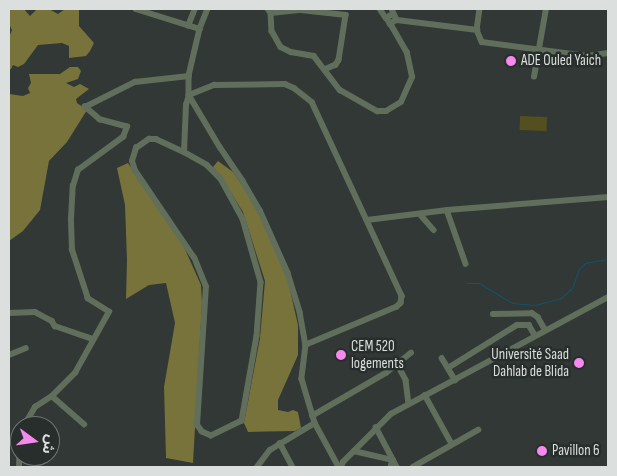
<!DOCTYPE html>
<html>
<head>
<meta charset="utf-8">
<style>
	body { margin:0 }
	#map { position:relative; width:617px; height:476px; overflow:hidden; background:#313835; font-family:"Sofia Sans Condensed","Noto Sans Arabic",sans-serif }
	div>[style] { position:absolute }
	.green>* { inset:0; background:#534f1f; transform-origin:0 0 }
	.forest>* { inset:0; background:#77733b }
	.stream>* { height:1px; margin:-0.5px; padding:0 0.5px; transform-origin:0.5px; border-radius:0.5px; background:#135370 }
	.minor>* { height:5.5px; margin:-2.75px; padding:0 2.75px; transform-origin:2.75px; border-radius:2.75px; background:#606e5b }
	.dots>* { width:14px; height:14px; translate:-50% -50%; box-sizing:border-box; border:2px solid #272e2b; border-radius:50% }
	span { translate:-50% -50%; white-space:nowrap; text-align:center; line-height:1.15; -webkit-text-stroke:5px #272e2b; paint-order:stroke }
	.poi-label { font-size:15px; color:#dbdfdd }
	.left { translate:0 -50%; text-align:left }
	.right { translate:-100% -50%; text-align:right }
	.frame { position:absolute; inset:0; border:10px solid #dbdfdd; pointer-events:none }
	.north { position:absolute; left:10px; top:416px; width:50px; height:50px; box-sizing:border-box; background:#272e2b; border:1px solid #6f7572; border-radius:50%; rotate:104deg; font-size:14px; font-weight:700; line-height:20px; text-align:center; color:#dbdfdd }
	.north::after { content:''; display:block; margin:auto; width:18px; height:22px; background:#f689ee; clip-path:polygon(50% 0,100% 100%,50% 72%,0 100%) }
</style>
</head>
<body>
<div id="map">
	<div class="green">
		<i style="left:520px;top:116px;width:27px;height:14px;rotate:2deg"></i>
	</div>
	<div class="forest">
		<i style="clip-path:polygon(9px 9px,24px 9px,30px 16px,37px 9px,49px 9px,58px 14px,65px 9px,79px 9px,79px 26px,94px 43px,90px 51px,86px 56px,69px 58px,69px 46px,62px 43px,38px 45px,24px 64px,18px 67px,13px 65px,11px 69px,9px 70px,9px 37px,12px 30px,9px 24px)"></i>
		<i style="clip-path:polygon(70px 67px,78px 67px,81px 71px,78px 79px,66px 83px,74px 87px,80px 84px,89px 89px,76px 99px,77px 103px,87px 110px,67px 142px,49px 161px,40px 210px,23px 231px,9px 241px,9px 94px,23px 96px,30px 93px,28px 88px,31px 83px,29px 74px,60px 74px)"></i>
		<i style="clip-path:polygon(218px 161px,233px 172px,250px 197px,264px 223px,288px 281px,298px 325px,298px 355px,278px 400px,278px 410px,288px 412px,293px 410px,298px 412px,301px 428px,295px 431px,248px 432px,244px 423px,260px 338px,265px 281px,243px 212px,222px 178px,213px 167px)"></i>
		<i style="clip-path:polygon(128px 163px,184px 247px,201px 285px,202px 303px,193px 463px,166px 458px,164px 387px,175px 323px,166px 283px,149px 285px,126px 299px,127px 260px,125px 205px,117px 168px)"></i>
	</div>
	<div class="stream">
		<i style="left:466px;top:283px;width:13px"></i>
		<i style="left:479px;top:283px;width:39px;rotate:31deg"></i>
		<i style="left:512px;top:303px;width:23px;rotate:5deg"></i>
		<i style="left:535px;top:305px;width:27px;rotate:-15deg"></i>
		<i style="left:561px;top:298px;width:15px;rotate:-42deg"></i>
		<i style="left:572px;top:288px;width:20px;rotate:-70deg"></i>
		<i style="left:579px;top:269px;width:8px;rotate:-45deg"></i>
		<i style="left:585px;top:263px;width:23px;rotate:-10deg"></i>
	</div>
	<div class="minor">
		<i style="left:136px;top:9px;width:67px;rotate:17.4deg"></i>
		<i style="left:208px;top:9px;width:22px;rotate:112deg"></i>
		<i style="left:200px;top:29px;width:48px;rotate:103.2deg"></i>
		<i style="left:189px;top:76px;width:19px;rotate:90deg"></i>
		<i style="left:189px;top:95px;width:61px;rotate:59.2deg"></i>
		<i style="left:220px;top:147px;width:41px;rotate:55.9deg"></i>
		<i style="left:243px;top:181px;width:34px;rotate:60deg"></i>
		<i style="left:260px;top:210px;width:69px;rotate:66deg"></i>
		<i style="left:288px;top:273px;width:41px;rotate:72.9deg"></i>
		<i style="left:300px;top:312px;width:34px;rotate:80deg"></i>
		<i style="left:306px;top:345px;width:34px;rotate:97deg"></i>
		<i style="left:302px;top:379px;width:46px;rotate:73.5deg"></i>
		<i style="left:315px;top:423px;width:50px;rotate:61.4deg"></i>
		<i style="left:268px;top:9px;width:5px;rotate:53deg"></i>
		<i style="left:271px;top:13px;width:30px;rotate:-6deg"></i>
		<i style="left:301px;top:10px;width:45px;rotate:6.3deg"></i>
		<i style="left:346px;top:15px;width:46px;rotate:98.8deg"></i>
		<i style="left:339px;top:60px;width:6px;rotate:121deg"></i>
		<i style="left:336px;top:65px;width:12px;rotate:156deg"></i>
		<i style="left:380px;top:9px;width:11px;rotate:56deg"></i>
		<i style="left:392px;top:9px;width:12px;rotate:66deg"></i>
		<i style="left:397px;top:20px;width:8px;rotate:150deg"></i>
		<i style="left:390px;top:24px;width:7px;rotate:-124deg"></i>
		<i style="left:386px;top:18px;width:8px;rotate:-30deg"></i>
		<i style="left:480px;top:9px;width:21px;rotate:98deg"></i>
		<i style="left:477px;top:30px;width:13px;rotate:67deg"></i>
		<i style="left:482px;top:42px;width:106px;rotate:7.6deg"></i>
		<i style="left:587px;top:56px;width:21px;rotate:-8deg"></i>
		<i style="left:271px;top:13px;width:18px;rotate:87deg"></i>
		<i style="left:272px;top:31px;width:18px;rotate:61deg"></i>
		<i style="left:281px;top:47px;width:11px;rotate:27deg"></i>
		<i style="left:291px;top:52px;width:23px;rotate:10deg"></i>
		<i style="left:314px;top:56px;width:43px;rotate:52.6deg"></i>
		<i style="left:340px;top:90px;width:43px;rotate:29.6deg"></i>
		<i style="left:377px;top:111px;width:9px"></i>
		<i style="left:386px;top:111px;width:17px;rotate:-31deg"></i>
		<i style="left:401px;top:102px;width:27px;rotate:-66deg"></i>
		<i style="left:412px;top:77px;width:25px;rotate:-102deg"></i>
		<i style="left:407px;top:53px;width:34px;rotate:-120deg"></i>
		<i style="left:397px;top:20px;width:81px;rotate:7.1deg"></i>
		<i style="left:188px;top:26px;width:18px;rotate:-68deg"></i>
		<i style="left:534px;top:77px;width:69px;rotate:-80deg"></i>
		<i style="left:184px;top:152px;width:26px;rotate:29deg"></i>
		<i style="left:207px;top:165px;width:20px;rotate:45deg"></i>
		<i style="left:221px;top:179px;width:46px;rotate:61.2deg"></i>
		<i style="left:243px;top:219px;width:66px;rotate:74.1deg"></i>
		<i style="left:261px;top:282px;width:54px;rotate:94.2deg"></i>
		<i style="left:257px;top:336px;width:86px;rotate:100deg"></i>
		<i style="left:242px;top:421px;width:34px;rotate:154deg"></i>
		<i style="left:211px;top:436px;width:10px;rotate:-156deg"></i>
		<i style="left:202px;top:432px;width:9px;rotate:-126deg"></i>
		<i style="left:197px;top:425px;width:138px;rotate:-86.3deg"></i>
		<i style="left:206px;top:287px;width:31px;rotate:-112deg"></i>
		<i style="left:194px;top:258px;width:105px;rotate:-124.1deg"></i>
		<i style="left:135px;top:171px;width:10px;rotate:-107deg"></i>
		<i style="left:132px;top:161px;width:14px;rotate:-73deg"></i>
		<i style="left:136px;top:148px;width:16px;rotate:-35deg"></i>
		<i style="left:149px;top:139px;width:7px"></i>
		<i style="left:156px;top:139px;width:31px;rotate:25deg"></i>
		<i style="left:184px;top:152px;width:47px;rotate:-87.6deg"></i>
		<i style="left:186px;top:105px;width:10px;rotate:-73deg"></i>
		<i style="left:189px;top:95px;width:27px;rotate:-22deg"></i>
		<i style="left:214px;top:85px;width:71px;rotate:-0.8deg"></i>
		<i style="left:285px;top:84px;width:10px;rotate:24deg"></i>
		<i style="left:294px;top:88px;width:23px;rotate:38deg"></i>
		<i style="left:312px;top:102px;width:214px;rotate:65.1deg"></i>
		<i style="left:402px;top:296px;width:7px;rotate:98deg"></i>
		<i style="left:401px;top:303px;width:6px;rotate:135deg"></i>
		<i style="left:397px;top:307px;width:99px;rotate:157.3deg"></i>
		<i style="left:447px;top:210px;width:57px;rotate:70.6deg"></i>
		<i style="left:420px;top:214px;width:21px;rotate:49deg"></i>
		<i style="left:367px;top:220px;width:81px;rotate:-7.1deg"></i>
		<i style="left:447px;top:210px;width:162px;rotate:-4.6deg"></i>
		<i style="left:9px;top:313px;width:26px;rotate:-2deg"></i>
		<i style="left:35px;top:312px;width:19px;rotate:28deg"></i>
		<i style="left:52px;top:321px;width:6px;rotate:59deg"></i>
		<i style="left:55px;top:326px;width:40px;rotate:18.9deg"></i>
		<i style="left:493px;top:314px;width:39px;rotate:-1deg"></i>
		<i style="left:532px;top:313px;width:7px;rotate:34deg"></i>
		<i style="left:538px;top:317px;width:14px;rotate:60deg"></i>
		<i style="left:9px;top:355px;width:18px;rotate:-22deg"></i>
		<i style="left:442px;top:358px;width:26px;rotate:59deg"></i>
		<i style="left:398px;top:365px;width:17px;rotate:62deg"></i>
		<i style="left:406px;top:380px;width:24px;rotate:83deg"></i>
		<i style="left:448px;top:368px;width:81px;rotate:-31.9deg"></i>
		<i style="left:517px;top:325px;width:12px"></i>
		<i style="left:529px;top:325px;width:12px;rotate:59deg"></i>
		<i style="left:425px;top:395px;width:56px;rotate:61.1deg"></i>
		<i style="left:52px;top:396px;width:43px;rotate:41.2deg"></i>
		<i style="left:312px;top:416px;width:86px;rotate:-30.2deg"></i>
		<i style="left:386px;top:373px;width:32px;rotate:-39deg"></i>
		<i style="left:24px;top:426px;width:22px;rotate:-60deg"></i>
		<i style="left:35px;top:407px;width:20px;rotate:-33deg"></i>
		<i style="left:52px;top:396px;width:33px;rotate:-45deg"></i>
		<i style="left:75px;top:373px;width:70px;rotate:-60.9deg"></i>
		<i style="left:109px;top:312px;width:25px;rotate:-148deg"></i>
		<i style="left:88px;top:299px;width:52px;rotate:-108.1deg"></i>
		<i style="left:72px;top:250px;width:31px;rotate:-92deg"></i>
		<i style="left:71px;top:219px;width:33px;rotate:-87deg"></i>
		<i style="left:73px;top:186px;width:17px;rotate:-73deg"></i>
		<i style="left:78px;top:170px;width:56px;rotate:-36.3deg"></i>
		<i style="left:123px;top:137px;width:11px;rotate:-68deg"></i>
		<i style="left:127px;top:127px;width:28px;rotate:-165deg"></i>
		<i style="left:100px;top:120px;width:20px;rotate:-139deg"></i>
		<i style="left:85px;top:107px;width:56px;rotate:-26.6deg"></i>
		<i style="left:135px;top:82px;width:54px;rotate:-6.3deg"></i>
		<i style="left:376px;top:427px;width:45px;rotate:62.3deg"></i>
		<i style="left:280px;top:443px;width:27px;rotate:62deg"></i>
		<i style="left:354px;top:451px;width:40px;rotate:13deg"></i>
		<i style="left:393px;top:460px;width:7px;rotate:106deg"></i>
		<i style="left:19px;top:467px;width:33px;rotate:-88deg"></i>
		<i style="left:257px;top:467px;width:21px;rotate:-53deg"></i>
		<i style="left:270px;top:450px;width:52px;rotate:-31deg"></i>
		<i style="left:341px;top:467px;width:5px;rotate:-68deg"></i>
		<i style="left:343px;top:462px;width:68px;rotate:-45deg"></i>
		<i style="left:391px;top:414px;width:247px;rotate:-28.3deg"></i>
		<i style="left:413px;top:467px;width:75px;rotate:-29.6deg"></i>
	</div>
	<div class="dots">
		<i style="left:511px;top:61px;background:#f689ee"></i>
		<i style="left:341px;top:355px;background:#f689ee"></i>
		<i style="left:579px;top:363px;background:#f689ee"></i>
		<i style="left:542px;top:451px;background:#f689ee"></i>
	</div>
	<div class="poi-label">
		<span class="left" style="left:521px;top:61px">ADE Ouled Yaich</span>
		<span class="left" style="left:351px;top:355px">CEM 520<br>logements</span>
		<span class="right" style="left:569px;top:363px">Université Saad<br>Dahlab de Blida</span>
		<span class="left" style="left:552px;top:451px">Pavillon 6</span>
	</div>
	<div class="frame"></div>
	<div class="north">ش</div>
</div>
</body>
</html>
